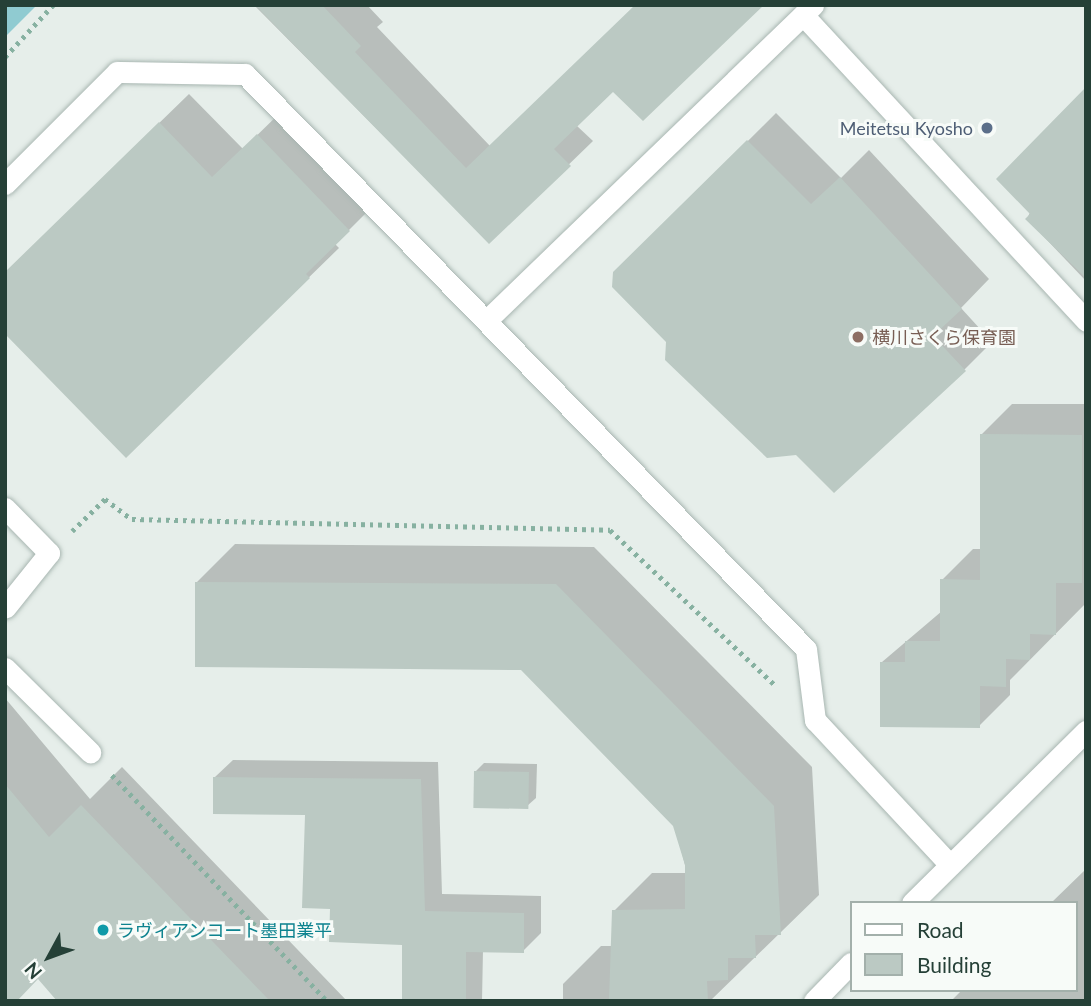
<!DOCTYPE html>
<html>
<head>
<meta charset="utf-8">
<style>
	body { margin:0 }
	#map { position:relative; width:1091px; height:1006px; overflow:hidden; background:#e6eeea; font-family:Lato,"Noto Sans JP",sans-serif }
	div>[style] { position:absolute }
	.water>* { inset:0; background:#90cbd1 }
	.shadow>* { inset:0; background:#0003 }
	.building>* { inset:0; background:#bbc9c3; transform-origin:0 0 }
	.path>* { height:4.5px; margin-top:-2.25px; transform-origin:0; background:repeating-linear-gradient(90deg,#87b1a1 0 3.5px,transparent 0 8.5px) }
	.roads { filter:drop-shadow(0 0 2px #a8b6b1) drop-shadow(0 0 2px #a8b6b1) }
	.service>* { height:21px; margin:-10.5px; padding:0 10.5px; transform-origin:10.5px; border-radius:10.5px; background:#fff }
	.minor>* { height:21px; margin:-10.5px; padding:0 10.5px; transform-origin:10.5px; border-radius:10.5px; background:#fff }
	.dots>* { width:19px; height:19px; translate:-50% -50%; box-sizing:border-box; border:4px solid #f7fbf8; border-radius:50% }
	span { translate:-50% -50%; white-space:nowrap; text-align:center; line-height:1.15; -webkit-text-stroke:6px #f7fbf8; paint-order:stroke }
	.service-label { font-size:18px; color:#4e5e75 }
	.right { translate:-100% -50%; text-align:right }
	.education-label { font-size:18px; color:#785e54 }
	.left { translate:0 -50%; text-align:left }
	.culture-label { font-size:18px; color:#0d838f }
	.frame { position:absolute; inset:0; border:7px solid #254037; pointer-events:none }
	.legend { position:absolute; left:850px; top:901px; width:228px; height:91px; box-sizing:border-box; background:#f7fbf8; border:2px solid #a3b0ab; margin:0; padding:9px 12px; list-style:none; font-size:21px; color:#254037 }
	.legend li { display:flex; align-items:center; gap:14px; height:35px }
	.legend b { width:35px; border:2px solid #a3b0ab }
	.north { position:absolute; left:14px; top:922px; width:70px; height:70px; -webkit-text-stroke:5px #f7fbf8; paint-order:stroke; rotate:229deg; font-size:19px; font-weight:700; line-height:28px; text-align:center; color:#254037 }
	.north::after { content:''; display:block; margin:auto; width:24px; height:32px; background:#254037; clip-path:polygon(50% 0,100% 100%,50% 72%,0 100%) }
</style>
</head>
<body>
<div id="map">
	<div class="water">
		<i style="clip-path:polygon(5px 5px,37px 5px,5px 37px)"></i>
	</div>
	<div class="shadow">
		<i style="clip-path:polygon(254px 5px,367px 5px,383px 22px,377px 27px,490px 146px,576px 125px,593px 141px,489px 242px)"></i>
		<i style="clip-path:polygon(1086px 90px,1086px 281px,1027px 219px)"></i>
		<i style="clip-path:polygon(189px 94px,243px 149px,287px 106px,379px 200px,335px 244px,339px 248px,126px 456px,5px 273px)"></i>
		<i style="clip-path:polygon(776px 113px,841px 178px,869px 150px,989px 279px,961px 308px,992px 342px,964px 370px,797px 453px,668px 342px,615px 273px)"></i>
		<i style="clip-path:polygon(1012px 404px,1086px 404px,1086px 603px,1010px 680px,1010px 695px,979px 726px,882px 662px,942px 611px,942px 580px,973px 549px,981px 549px,981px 435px)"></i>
		<i style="clip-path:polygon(235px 544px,594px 547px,812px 767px,819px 895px,710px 1001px,563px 1001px,563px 984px,601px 946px,612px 946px,614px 911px,652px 873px,687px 873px,675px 825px,522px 669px,197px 582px)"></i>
		<i style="clip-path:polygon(5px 698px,90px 799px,122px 767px,347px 1001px,60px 1001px,39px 977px,5px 1001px)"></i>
		<i style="clip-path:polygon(233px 760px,438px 762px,442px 894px,541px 896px,541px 933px,523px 951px,483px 950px,482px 1001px,404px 1001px,404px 944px,332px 908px,307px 814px,215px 777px)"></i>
		<i style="clip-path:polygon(484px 763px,537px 764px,536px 798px,527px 806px,475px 772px)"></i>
		<i style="clip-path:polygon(1086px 869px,1086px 1001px,951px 1001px,962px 990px,1075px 990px,1075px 903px,1051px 903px)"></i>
	</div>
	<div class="building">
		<i style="clip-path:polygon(255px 5px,322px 5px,361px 46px,355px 52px,466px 168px,635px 5px,764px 5px,643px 121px,613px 92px,554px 149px,571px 166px,489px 244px)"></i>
		<i style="clip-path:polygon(1086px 87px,1086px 278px,1025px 219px,1030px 214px,996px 179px)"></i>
		<i style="clip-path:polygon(159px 122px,212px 177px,257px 134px,350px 231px,306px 274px,310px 278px,126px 458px,5px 334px,5px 272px)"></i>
		<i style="clip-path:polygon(747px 140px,811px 204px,840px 177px,962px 309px,933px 336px,966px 371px,834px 493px,796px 455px,767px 458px,665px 360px,666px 342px,612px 287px,613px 272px)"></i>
		<i style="clip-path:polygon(980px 434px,1082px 435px,1082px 583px,1056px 583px,1056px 635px,1030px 634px,1030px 660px,1006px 659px,1006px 687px,980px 686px,980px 728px,880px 727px,880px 662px,905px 662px,905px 641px,940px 641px,940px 579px,980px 580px)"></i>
		<i style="clip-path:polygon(195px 582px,556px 584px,774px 806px,781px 935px,755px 935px,756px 958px,728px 958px,728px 980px,707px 981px,708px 1001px,609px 1001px,612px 910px,685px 909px,685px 865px,673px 826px,521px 670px,195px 667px)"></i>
		<i style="left:474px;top:771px;width:55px;height:37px;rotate:1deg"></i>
		<i style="clip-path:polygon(213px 777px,421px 779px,425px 911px,524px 913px,524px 953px,466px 952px,466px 1001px,402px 1001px,402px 945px,329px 942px,330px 909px,302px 908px,305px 815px,213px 814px)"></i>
		<i style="clip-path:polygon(5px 784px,49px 837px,81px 805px,270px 1001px,57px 1001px,38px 979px,17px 1001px,5px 1001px)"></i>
	</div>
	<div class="path">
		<i style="left:5px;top:57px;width:71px;rotate:-47.3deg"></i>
		<i style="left:72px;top:531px;width:46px;rotate:-44.1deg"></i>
		<i style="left:105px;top:499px;width:34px;rotate:37deg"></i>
		<i style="left:132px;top:519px;width:478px;rotate:1.3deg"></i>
		<i style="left:610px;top:530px;width:228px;rotate:43.2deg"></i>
		<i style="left:112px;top:775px;width:312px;rotate:46.4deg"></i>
	</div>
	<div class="roads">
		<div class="service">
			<i style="left:5px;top:184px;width:158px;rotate:-45deg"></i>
			<i style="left:117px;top:72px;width:128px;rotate:0.9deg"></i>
			<i style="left:245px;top:74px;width:803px;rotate:45.71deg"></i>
			<i style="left:806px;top:649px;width:72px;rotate:82.8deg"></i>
			<i style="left:815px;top:720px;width:198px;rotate:47deg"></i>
			<i style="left:5px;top:508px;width:63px;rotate:45.6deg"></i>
			<i style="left:49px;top:553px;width:70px;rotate:128.7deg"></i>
			<i style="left:5px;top:668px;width:120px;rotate:44.7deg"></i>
		</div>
		<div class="minor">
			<i style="left:803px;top:15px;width:417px;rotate:47.2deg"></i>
			<i style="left:488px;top:319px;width:452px;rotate:-44deg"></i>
			<i style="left:912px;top:903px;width:245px;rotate:-44.7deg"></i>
			<i style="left:814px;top:1001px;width:53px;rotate:-45.8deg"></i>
		</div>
	</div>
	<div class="dots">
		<i style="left:987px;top:128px;background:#5c6f8a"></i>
		<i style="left:858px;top:337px;background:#8d6e63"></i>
		<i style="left:103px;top:930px;background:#0f9aa8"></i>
	</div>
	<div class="service-label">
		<span class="right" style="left:973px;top:128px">Meitetsu Kyosho</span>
	</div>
	<div class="education-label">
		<span class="left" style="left:872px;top:337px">横川さくら保育園</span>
	</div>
	<div class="culture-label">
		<span class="left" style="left:117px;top:930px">ラヴィアンコート墨田業平</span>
	</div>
	<div class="frame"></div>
	<ul class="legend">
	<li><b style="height:9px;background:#fff"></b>Road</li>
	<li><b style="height:19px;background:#bbc9c3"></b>Building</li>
	</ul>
	<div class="north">N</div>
</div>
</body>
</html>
